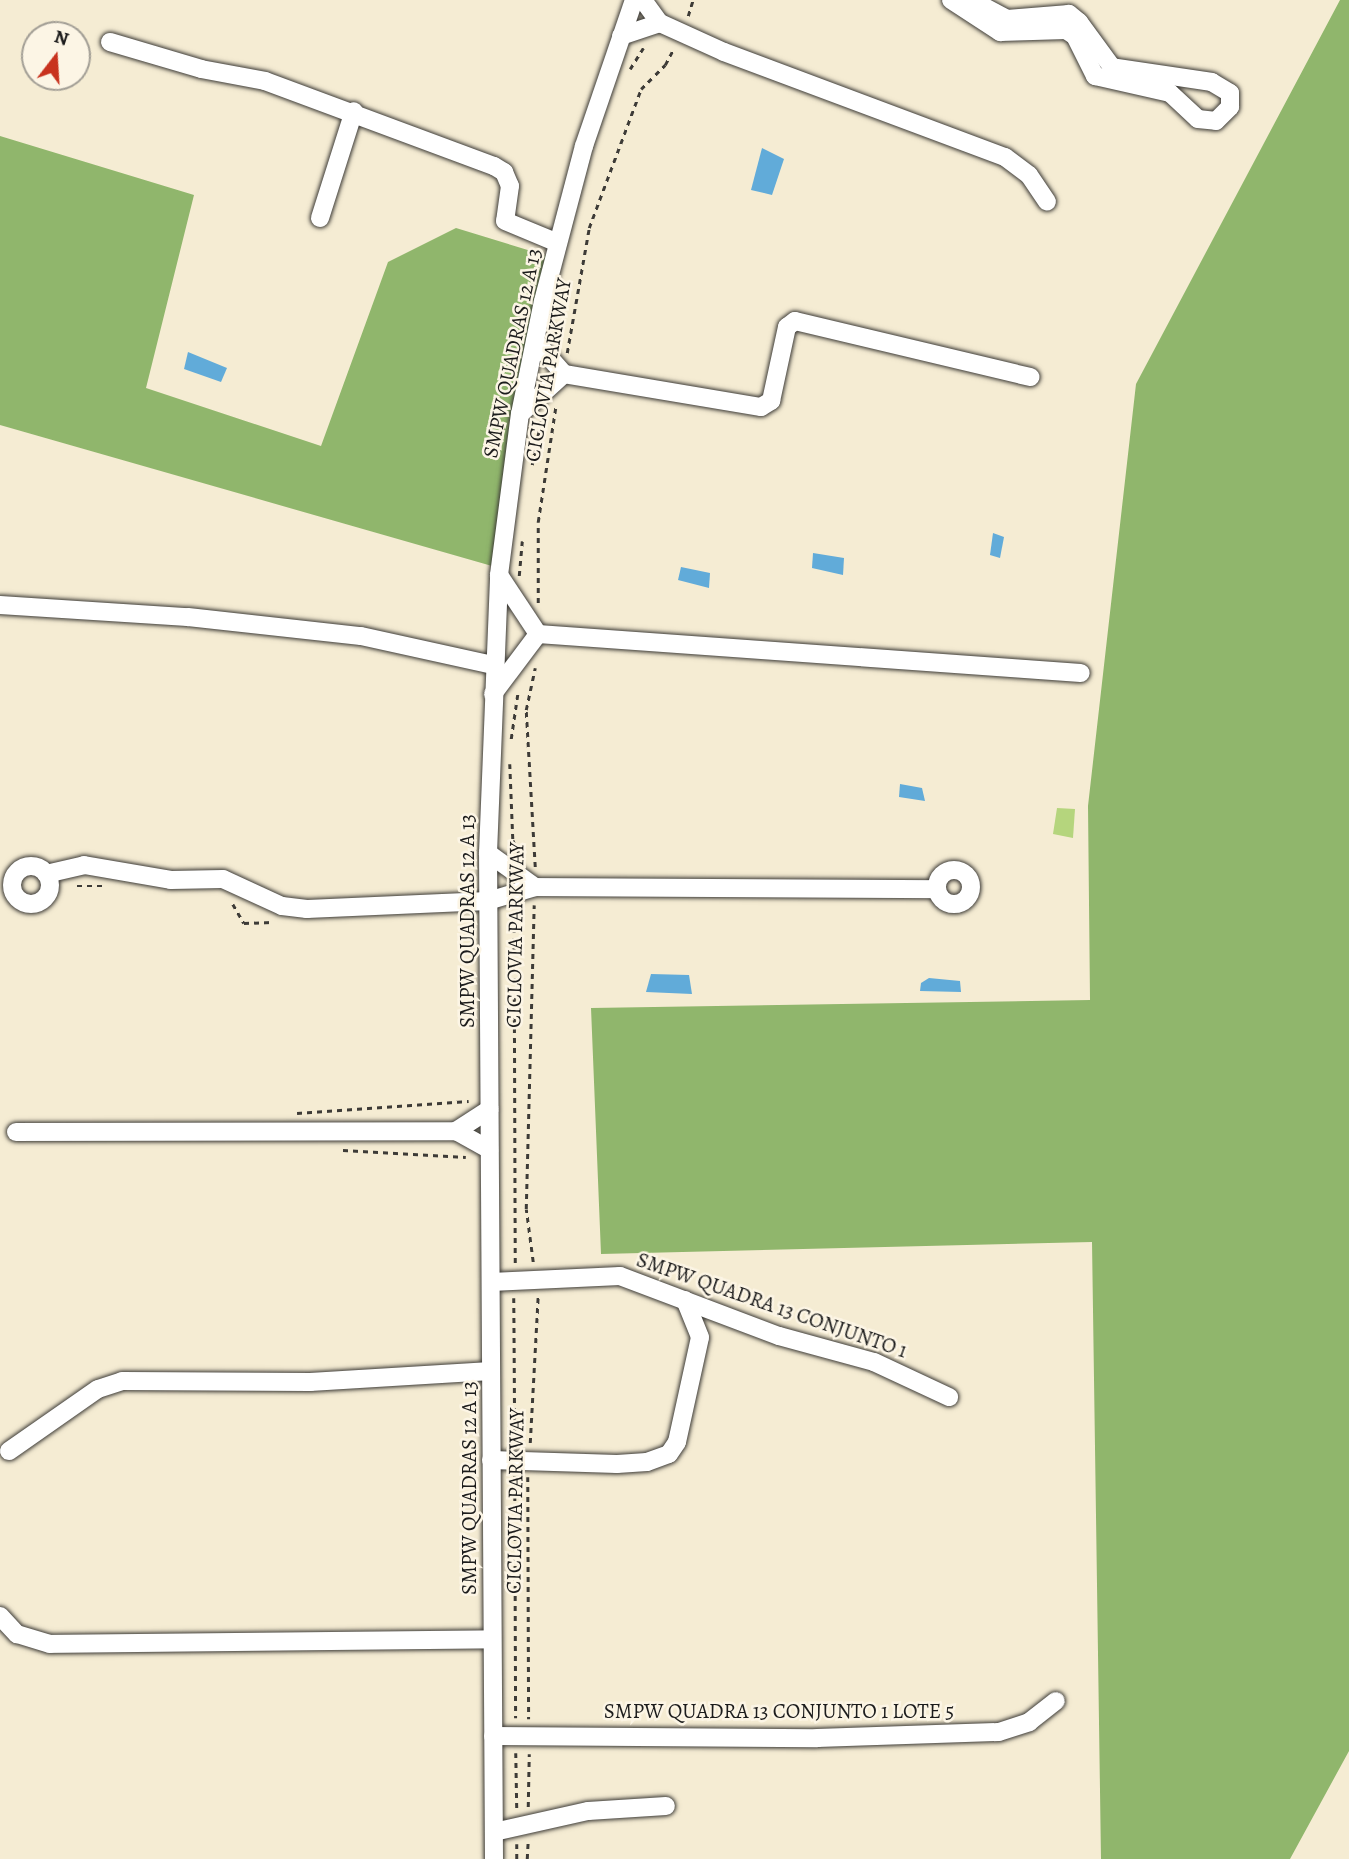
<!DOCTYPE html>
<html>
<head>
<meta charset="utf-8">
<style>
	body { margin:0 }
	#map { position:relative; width:1349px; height:1859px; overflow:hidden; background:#f5ecd3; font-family:Alegreya,serif }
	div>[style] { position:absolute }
	.green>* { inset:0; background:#b5d57d }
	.forest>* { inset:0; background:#90b66c }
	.water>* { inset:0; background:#61abd9 }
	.path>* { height:2.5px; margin-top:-1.25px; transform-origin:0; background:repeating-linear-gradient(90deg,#3d3b37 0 5px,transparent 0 10px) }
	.roads { filter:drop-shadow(0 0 2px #3d3b37) drop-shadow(0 0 2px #3d3b37) }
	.minor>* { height:18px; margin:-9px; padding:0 9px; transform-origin:9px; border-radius:9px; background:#fff }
	.minor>.ring { margin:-9px; padding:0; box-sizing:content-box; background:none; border:18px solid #fff; border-radius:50% }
	span { translate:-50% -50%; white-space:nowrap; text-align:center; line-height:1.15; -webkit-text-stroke:5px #fcf5e5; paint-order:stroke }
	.street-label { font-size:21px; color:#1c1c1c }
	.north { position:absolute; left:21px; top:21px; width:70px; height:70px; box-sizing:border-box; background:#fcf5e5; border:2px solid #a29e95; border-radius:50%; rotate:17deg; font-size:19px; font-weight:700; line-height:28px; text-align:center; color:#1c1c1c }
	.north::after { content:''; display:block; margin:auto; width:24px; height:32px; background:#c8321e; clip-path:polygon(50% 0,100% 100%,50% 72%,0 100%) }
</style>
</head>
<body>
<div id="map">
	<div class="green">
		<i style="clip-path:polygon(1057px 808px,1075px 809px,1073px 838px,1053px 834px)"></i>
	</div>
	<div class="forest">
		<i style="clip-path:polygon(1340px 0,1349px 0,1349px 1751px,1290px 1859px,1101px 1859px,1092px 1242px,601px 1254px,591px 1008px,1090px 1000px,1088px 806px,1136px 384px)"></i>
		<i style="clip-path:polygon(0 136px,194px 195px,146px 388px,321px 446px,388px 262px,456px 228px,554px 258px,499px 568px,0 425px)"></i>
	</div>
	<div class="water">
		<i style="clip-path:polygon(762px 148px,784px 159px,772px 195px,751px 190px)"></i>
		<i style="clip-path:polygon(188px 352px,227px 368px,221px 382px,184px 369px)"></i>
		<i style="clip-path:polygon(993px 533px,1004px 537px,1000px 558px,990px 555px)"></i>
		<i style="clip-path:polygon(813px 553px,844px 558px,843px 575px,812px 568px)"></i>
		<i style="clip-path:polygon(681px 567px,710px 573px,709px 588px,678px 580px)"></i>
		<i style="clip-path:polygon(900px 784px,922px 788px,925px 801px,899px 797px)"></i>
		<i style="clip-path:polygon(651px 974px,689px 975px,692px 994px,646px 992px)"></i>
		<i style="clip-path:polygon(929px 978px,960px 981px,961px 992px,920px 991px,921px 983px)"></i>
	</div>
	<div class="path">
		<i style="left:688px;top:16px;width:17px;rotate:-73deg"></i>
		<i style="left:630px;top:69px;width:25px;rotate:-58deg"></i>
		<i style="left:555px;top:337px;width:32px;rotate:-79deg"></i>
		<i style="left:567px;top:353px;width:127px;rotate:-80deg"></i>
		<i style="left:589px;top:228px;width:148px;rotate:-69.5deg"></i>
		<i style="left:641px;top:89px;width:34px;rotate:-45deg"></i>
		<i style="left:665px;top:65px;width:19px;rotate:-62deg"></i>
		<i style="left:532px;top:465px;width:46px;rotate:-78.7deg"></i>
		<i style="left:519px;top:576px;width:35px;rotate:-85deg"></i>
		<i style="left:538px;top:603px;width:81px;rotate:-90deg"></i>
		<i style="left:538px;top:522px;width:119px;rotate:-81.3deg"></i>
		<i style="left:511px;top:739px;width:49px;rotate:-81.7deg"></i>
		<i style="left:510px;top:764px;width:76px;rotate:87.7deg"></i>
		<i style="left:513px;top:840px;width:14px;rotate:65deg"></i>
		<i style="left:535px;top:867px;width:157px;rotate:-93.3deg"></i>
		<i style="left:526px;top:710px;width:43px;rotate:-77.9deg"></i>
		<i style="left:77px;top:886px;width:25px"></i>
		<i style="left:233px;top:904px;width:22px;rotate:60deg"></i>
		<i style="left:244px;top:923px;width:28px;rotate:-2deg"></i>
		<i style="left:297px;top:1113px;width:172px;rotate:-4deg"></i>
		<i style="left:343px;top:1150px;width:123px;rotate:3.3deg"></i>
		<i style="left:533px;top:1262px;width:53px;rotate:-97.5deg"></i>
		<i style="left:526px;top:1209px;width:304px;rotate:-88.5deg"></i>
		<i style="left:515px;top:1263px;width:344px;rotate:-90.2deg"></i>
		<i style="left:514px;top:919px;width:9px;rotate:-58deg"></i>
		<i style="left:514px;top:1298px;width:147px;rotate:89.6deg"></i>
		<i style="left:530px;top:1443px;width:147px;rotate:-86.9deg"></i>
		<i style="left:515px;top:1476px;width:242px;rotate:89.8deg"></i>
		<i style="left:528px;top:1477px;width:242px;rotate:89.8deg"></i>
		<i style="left:516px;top:1753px;width:56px;rotate:89deg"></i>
		<i style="left:528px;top:1807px;width:53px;rotate:-88.9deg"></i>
		<i style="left:517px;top:1844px;width:15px;rotate:90deg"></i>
		<i style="left:527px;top:1859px;width:18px;rotate:-87deg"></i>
	</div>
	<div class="roads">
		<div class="minor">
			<i style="left:643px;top:0;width:29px;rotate:54deg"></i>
			<i style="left:660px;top:23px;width:70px;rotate:24.4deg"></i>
			<i style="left:724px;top:52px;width:300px;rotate:20.5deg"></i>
			<i style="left:1005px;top:157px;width:30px;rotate:37deg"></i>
			<i style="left:1029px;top:175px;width:32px;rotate:56deg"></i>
			<i style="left:951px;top:0;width:59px;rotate:33.1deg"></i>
			<i style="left:1000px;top:32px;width:66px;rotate:-1.7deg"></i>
			<i style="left:1066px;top:30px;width:11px;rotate:34deg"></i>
			<i style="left:1075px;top:36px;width:45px;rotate:63.4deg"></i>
			<i style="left:1095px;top:76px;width:77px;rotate:12.8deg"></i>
			<i style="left:1170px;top:93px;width:38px;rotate:43deg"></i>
			<i style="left:1198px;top:119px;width:18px;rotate:6deg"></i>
			<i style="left:1216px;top:121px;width:20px;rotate:-45deg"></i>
			<i style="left:1230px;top:107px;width:14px;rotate:-90deg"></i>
			<i style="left:1230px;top:93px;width:21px;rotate:-149deg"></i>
			<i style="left:1212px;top:82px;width:101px;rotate:-171.5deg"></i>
			<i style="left:1112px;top:67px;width:56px;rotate:-126.3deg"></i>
			<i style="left:1079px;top:22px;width:13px;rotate:-141deg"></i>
			<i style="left:1069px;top:14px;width:62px;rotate:175.4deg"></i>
			<i style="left:1007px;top:19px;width:40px;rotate:-152deg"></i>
			<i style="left:621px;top:36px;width:41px;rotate:-18.4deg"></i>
			<i style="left:110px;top:42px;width:95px;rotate:16.5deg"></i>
			<i style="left:201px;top:69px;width:65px;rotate:10.6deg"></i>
			<i style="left:265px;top:81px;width:244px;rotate:20.4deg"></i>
			<i style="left:494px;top:166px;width:12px;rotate:31deg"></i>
			<i style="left:504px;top:172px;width:15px;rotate:67deg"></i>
			<i style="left:510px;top:186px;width:35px;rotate:98deg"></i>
			<i style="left:505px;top:221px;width:57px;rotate:22.5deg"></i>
			<i style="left:320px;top:218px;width:112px;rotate:-72.4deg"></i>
			<i style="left:535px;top:341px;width:44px;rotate:48.7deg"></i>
			<i style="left:564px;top:374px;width:200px;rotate:9.5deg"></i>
			<i style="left:761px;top:407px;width:12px;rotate:-31deg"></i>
			<i style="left:771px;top:401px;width:76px;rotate:-77.8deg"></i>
			<i style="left:787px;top:327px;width:10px;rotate:-37deg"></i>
			<i style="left:795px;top:321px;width:242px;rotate:13.4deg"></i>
			<i style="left:520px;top:414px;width:59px;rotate:-42.3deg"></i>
			<i style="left:499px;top:575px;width:71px;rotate:56.5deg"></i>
			<i style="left:0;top:605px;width:188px;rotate:3.7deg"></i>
			<i style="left:188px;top:617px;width:174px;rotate:6.3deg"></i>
			<i style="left:361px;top:636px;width:135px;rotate:12.4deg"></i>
			<i style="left:538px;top:634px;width:544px;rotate:4.11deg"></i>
			<i style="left:493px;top:694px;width:75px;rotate:-53.1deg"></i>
			<i style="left:488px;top:853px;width:58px;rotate:35.9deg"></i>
			<i class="ring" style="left:12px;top:866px;width:20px;height:20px"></i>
			<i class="ring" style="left:937px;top:870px;width:16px;height:16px"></i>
			<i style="left:46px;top:874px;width:39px;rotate:-13deg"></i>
			<i style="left:84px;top:865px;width:88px;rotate:9.8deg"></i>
			<i style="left:171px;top:880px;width:52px;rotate:-1.1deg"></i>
			<i style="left:223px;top:879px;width:65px;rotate:24.6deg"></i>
			<i style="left:282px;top:906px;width:25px;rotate:7deg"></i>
			<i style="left:307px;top:909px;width:181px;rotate:-2.5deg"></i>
			<i style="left:488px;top:901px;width:49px;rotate:-16.6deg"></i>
			<i style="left:535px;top:887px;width:402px;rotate:0.3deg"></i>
			<i style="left:456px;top:1131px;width:40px;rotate:-32.9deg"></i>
			<i style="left:16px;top:1132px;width:440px;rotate:-0.1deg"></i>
			<i style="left:456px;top:1131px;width:38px;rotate:29deg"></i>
			<i style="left:491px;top:1282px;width:129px;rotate:-2.7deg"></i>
			<i style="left:620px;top:1276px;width:170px;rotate:20.7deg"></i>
			<i style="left:779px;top:1336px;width:98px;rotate:15.3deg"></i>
			<i style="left:874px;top:1362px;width:83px;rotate:25deg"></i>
			<i style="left:9px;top:1451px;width:108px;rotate:-34.9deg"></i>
			<i style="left:98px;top:1389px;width:25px;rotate:-18deg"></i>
			<i style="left:122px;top:1381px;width:188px;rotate:0.3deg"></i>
			<i style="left:310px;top:1382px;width:181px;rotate:-3.5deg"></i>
			<i style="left:491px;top:1460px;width:126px;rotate:1.8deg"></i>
			<i style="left:617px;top:1464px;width:30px;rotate:-4deg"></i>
			<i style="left:647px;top:1462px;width:23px;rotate:-20deg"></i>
			<i style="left:669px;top:1454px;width:14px;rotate:-56deg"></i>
			<i style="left:677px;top:1442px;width:107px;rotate:-77.6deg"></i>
			<i style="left:700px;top:1337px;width:40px;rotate:-112deg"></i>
			<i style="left:0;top:1616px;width:25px;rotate:47deg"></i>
			<i style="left:17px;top:1634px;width:34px;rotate:17deg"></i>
			<i style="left:50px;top:1644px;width:442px;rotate:-0.6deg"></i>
			<i style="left:493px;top:1736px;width:324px;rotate:0.4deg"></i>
			<i style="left:817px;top:1738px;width:182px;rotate:-1.9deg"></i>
			<i style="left:999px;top:1732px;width:32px;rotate:-18deg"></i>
			<i style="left:1029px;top:1722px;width:34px;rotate:-38deg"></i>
			<i style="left:494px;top:1832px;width:96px;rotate:-12.6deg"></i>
			<i style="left:588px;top:1811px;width:78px;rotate:-3.7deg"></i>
			<i style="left:494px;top:1859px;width:1006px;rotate:-90.34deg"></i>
			<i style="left:488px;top:853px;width:278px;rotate:-87.7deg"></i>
			<i style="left:499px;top:575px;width:162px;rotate:-82.6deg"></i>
			<i style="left:520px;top:414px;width:115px;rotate:-78.5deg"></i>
			<i style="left:543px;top:301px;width:160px;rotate:-75.2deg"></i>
			<i style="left:584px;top:146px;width:154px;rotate:-71.1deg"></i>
		</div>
	</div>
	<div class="street-label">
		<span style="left:512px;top:353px;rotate:-78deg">SMPW QUADRAS 12 A 13</span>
		<span style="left:548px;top:370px;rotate:-80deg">CICLOVIA PARKWAY</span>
		<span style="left:467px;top:921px;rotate:-90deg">SMPW QUADRAS 12 A 13</span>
		<span style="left:515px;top:935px;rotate:-89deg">CICLOVIA PARKWAY</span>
		<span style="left:772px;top:1305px;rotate:19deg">SMPW QUADRA 13 CONJUNTO 1</span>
		<span style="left:469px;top:1488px;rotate:-90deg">SMPW QUADRAS 12 A 13</span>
		<span style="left:515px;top:1501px;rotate:-89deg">CICLOVIA PARKWAY</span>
		<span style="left:779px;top:1711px">SMPW QUADRA 13 CONJUNTO 1 LOTE 5</span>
	</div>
	<div class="north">N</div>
</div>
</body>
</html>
